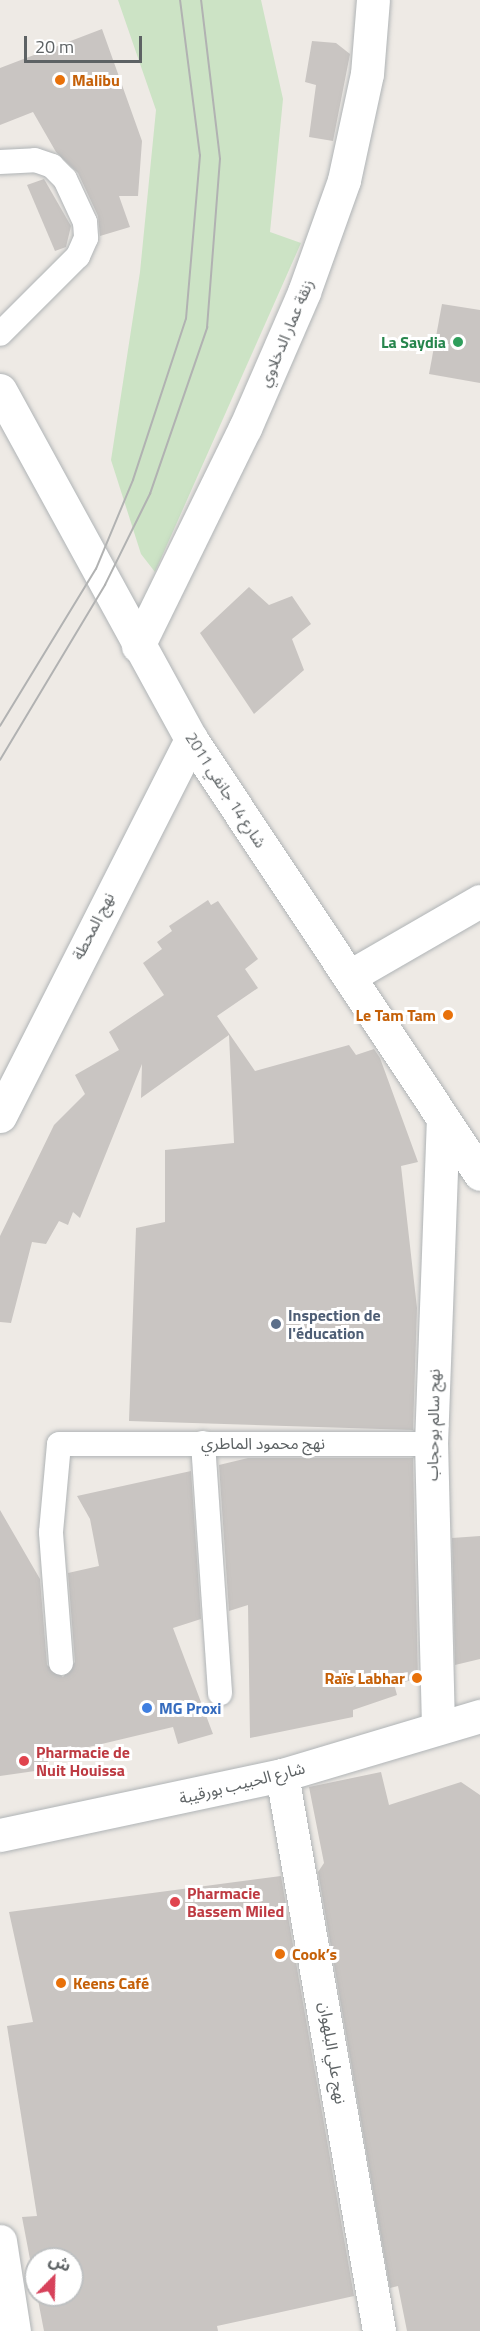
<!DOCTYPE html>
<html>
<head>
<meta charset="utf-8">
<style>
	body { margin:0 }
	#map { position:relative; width:480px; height:2331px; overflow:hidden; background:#eeeae5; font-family:"Titillium Web","Noto Sans Arabic",sans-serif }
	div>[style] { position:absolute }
	.green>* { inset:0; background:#cce3c5 }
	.building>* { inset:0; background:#c9c5c2 }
	.roads { filter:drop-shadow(0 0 2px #b0b4b6) drop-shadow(0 0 2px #b0b4b6) }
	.lane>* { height:24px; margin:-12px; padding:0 12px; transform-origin:12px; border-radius:12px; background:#fff }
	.street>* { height:33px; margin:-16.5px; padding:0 16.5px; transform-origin:16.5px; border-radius:16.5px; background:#fff }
	.secondary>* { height:33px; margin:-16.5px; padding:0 16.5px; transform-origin:16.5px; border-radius:16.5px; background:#fff }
	.tram>* { height:1.5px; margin:-0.75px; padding:0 0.75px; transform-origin:0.75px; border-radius:0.75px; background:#b1b2b2 }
	.dots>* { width:16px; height:16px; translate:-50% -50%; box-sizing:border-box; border:3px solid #fff; border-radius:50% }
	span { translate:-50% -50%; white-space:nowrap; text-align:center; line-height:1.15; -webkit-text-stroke:6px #fff; paint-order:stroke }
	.food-label { font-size:16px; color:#c56008; font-weight:700 }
	.left { translate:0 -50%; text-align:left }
	.right { translate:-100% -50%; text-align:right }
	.street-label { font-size:16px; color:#5d6264 }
	.leisure-label { font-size:16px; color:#27864d; font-weight:700 }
	.service-label { font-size:16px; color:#4e5e75; font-weight:700 }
	.shop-label { font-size:16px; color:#366cbe; font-weight:700 }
	.health-label { font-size:16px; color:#be3a42; font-weight:700 }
	.north { position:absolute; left:24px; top:2247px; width:60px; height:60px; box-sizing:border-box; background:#fff; border:2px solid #bec0c1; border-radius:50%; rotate:23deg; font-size:16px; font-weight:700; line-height:24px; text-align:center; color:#5d6264 }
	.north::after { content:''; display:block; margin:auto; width:21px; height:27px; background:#d7425b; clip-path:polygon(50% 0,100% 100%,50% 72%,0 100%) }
	.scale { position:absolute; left:24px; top:36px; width:118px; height:27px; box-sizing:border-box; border:3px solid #5d6264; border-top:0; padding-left:8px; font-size:18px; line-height:21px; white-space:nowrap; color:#5d6264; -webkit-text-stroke:4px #fff; paint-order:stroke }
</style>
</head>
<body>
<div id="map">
	<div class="green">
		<i style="clip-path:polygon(118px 0,261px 0,283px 99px,270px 232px,301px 243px,155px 572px,141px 554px,111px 460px,140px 272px,156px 110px)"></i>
	</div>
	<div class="building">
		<i style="clip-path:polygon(102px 29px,142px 141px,138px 196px,119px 196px,130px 227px,100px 236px,98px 216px,78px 173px,56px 152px,33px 112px,0 125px,0 68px)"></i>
		<i style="clip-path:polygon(312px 41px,336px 43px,350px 54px,333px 141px,309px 137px,316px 85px,305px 82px)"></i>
		<i style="clip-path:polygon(44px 179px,71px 226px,66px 247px,55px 251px,27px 185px)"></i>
		<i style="clip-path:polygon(442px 304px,480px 310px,480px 383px,429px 374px)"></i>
		<i style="clip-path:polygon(249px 587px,269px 605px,292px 596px,311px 624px,292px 639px,304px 670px,254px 714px,200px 633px)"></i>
		<i style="clip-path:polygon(208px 900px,211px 905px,218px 901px,258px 959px,245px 969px,258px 988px,217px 1016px,255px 1071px,349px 1045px,356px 1055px,374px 1049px,380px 1058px,418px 1162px,401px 1166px,417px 1308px,413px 1430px,129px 1421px,136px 1228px,165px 1222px,165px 1150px,234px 1143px,229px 1035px,141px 1098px,142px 1064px,80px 1218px,73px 1212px,68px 1225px,59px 1221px,46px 1244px,32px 1242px,11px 1323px,0 1322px,0 1236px,54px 1125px,85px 1094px,75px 1075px,119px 1050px,109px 1032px,164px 995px,143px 963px,162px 949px,157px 942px,172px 931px,169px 926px)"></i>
		<i style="clip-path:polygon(248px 1458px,413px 1458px,418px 1679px,394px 1684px,397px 1695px,353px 1710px,353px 1717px,250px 1738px,248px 1605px,229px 1611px,219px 1465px)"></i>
		<i style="clip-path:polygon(191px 1471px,201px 1619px,173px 1628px,213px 1734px,178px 1744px,173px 1727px,47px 1757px,49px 1769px,0 1776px,0 1510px,40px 1579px,47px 1665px,63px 1677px,75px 1662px,68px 1573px,99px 1566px,90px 1519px,77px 1496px)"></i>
		<i style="clip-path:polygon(480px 1536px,480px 1659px,455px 1665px,452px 1538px)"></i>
		<i style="clip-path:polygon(381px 1772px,389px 1805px,461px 1782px,480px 1795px,480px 2331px,407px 2331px,398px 2286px,390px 2288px,318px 1872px,324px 1863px,309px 1787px)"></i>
		<i style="clip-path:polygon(281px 1876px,354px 2296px,217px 2326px,218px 2331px,44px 2331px,37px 2295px,72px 2295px,72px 2259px,36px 2259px,36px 2291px,22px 2217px,37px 2216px,7px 2026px,33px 2022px,9px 1912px)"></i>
	</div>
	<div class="roads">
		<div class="lane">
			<i style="left:0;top:162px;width:35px;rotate:-3deg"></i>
			<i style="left:35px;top:160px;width:18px;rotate:19deg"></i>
			<i style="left:52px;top:166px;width:18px;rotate:45deg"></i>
			<i style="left:65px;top:179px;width:47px;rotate:65.1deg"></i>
			<i style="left:85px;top:222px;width:16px;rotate:86deg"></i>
			<i style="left:86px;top:238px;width:20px;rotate:114deg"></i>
			<i style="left:78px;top:256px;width:110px;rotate:135deg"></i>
			<i style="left:203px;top:1443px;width:251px;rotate:86.1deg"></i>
			<i style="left:61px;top:1663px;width:131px;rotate:-94.4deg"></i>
			<i style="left:51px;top:1532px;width:88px;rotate:-84.8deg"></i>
			<i style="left:59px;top:1444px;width:372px"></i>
		</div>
		<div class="street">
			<i style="left:138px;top:646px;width:243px;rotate:-63.9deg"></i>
			<i style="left:245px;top:428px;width:148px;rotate:-66.5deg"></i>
			<i style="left:304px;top:292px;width:119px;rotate:-70.3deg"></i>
			<i style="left:344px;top:180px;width:108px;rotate:-77.8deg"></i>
			<i style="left:367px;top:74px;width:74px;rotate:-85.4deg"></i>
			<i style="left:350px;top:976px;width:150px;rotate:-30deg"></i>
			<i style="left:0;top:1116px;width:423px;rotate:-63.1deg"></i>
			<i style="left:438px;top:1727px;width:283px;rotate:-91.4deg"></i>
			<i style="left:431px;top:1444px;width:321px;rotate:-87.9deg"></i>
			<i style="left:282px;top:1775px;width:564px;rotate:80.1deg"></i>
			<i style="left:0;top:2241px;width:91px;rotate:81.2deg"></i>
		</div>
		<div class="secondary">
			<i style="left:0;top:390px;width:398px;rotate:61.3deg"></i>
			<i style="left:191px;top:739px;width:522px;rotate:56.4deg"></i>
			<i style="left:0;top:1835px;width:288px;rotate:-12deg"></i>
			<i style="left:282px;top:1775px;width:207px;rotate:-16.6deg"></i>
		</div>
	</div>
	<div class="tram">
		<i style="left:0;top:726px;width:184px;rotate:-58.6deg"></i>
		<i style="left:96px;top:569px;width:96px;rotate:-67.4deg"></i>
		<i style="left:133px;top:480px;width:169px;rotate:-71.8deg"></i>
		<i style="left:186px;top:319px;width:164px;rotate:-85.1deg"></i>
		<i style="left:200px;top:156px;width:157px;rotate:-97.3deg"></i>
		<i style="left:0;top:760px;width:204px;rotate:-59deg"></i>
		<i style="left:105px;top:585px;width:102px;rotate:-63.7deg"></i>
		<i style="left:150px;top:494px;width:176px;rotate:-71deg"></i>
		<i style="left:207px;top:328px;width:169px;rotate:-85.6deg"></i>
		<i style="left:220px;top:159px;width:160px;rotate:-96.8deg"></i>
	</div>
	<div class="dots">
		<i style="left:60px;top:80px;background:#e8710a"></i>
		<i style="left:458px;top:342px;background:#2e9e5b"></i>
		<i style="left:448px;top:1015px;background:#e8710a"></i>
		<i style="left:276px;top:1324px;background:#5c6f8a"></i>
		<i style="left:417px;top:1678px;background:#e8710a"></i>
		<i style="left:147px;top:1708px;background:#3f7fe0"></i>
		<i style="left:24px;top:1761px;background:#e0444e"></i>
		<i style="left:175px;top:1902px;background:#e0444e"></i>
		<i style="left:280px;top:1954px;background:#e8710a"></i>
		<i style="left:61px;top:1983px;background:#e8710a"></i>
	</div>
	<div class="food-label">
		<span class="left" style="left:72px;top:80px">Malibu</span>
		<span class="right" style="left:436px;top:1015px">Le Tam Tam</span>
		<span class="right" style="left:405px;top:1678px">Raïs Labhar</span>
		<span class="left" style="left:292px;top:1954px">Cook’s</span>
		<span class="left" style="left:73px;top:1983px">Keens Café</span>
	</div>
	<div class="street-label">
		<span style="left:286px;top:333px;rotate:-67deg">زنقة عمار الدخلاوي</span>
		<span style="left:226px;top:790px;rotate:57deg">شارع 14 جانفي 2011</span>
		<span style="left:93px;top:926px;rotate:-63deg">نهج المحطة</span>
		<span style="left:433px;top:1425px;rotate:-89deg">نهج سالم بوحجاب</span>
		<span style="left:263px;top:1443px">نهج محمود الماطري</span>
		<span style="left:242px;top:1783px;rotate:-14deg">شارع الحبيب بورقيبة</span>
		<span style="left:333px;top:2053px;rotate:81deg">نهج علي البلهوان</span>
	</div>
	<div class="leisure-label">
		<span class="right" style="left:446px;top:342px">La Saydia</span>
	</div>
	<div class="service-label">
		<span class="left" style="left:288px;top:1324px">Inspection de<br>l'éducation</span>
	</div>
	<div class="shop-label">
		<span class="left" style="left:159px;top:1708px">MG Proxi</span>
	</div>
	<div class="health-label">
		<span class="left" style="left:36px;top:1761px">Pharmacie de<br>Nuit Houissa</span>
		<span class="left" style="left:187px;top:1902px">Pharmacie<br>Bassem Miled</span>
	</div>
	<div class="north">ش</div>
	<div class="scale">20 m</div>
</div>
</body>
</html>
